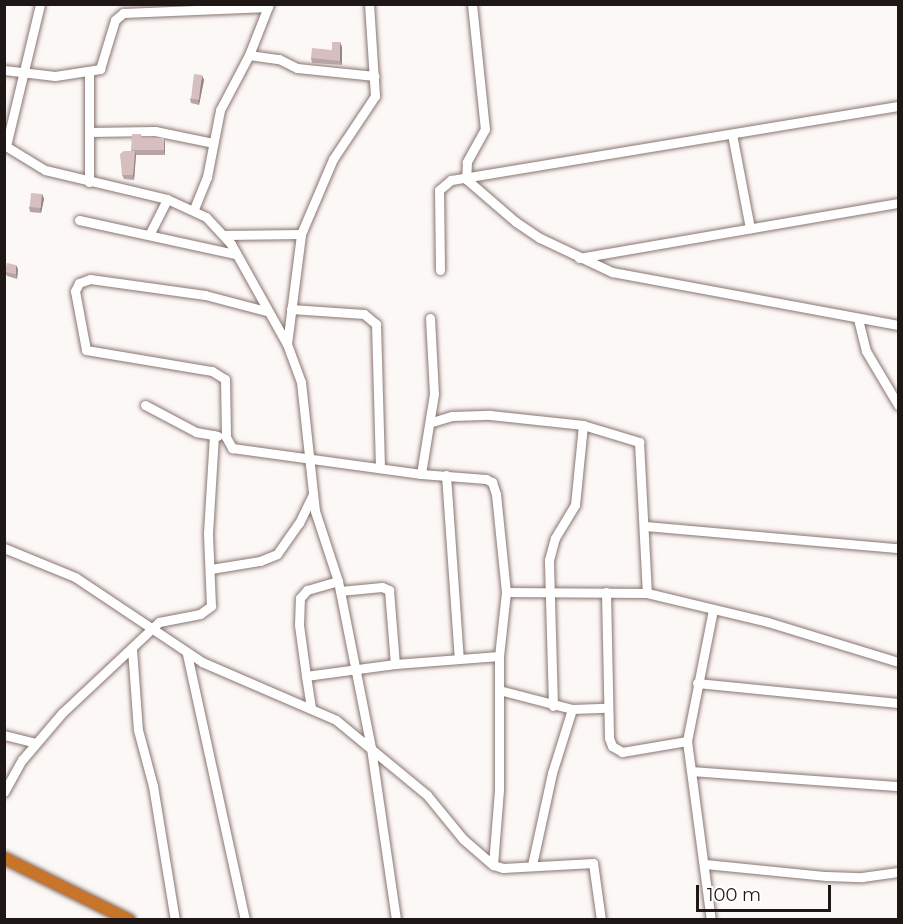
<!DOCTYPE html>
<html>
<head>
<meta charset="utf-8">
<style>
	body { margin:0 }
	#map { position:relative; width:903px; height:924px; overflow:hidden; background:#fcf8f6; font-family:Montserrat,sans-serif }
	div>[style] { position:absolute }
	.roads { filter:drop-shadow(0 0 2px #89756f) drop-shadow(0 0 2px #89756f) }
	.minor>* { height:9px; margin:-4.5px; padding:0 4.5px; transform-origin:4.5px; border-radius:4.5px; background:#fff }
	.highway>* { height:12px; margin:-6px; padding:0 6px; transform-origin:6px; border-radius:6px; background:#c7752a }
	.wall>* { inset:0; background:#b9a4a5 }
	.shaded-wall>* { inset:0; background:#968686 }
	.building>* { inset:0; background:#d7bfc0; transform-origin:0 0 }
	span { translate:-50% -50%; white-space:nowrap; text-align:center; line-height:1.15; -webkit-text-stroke:4.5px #fff; paint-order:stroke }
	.frame { position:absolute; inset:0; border:6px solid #1f1715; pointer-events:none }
	.scale { position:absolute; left:696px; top:885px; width:135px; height:27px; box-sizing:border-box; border:3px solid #1f1715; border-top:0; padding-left:8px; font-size:18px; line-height:21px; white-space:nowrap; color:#1f1715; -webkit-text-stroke:4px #fff; paint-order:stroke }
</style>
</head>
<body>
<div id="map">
	<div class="roads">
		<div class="minor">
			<i style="left:472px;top:4px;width:126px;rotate:84.1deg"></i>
			<i style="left:485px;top:129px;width:38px;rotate:119deg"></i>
			<i style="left:467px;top:162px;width:17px;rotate:93deg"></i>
			<i style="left:466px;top:179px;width:66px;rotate:40.7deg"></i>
			<i style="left:516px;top:222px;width:29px;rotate:34deg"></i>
			<i style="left:540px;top:238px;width:80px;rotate:25.3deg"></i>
			<i style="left:612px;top:272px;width:291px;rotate:10.5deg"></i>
			<i style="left:249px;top:55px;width:30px;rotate:8deg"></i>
			<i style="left:279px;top:59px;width:20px;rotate:27deg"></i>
			<i style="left:297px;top:68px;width:78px;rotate:5.9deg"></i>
			<i style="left:4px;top:70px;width:51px;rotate:6.7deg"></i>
			<i style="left:55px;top:76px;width:46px;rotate:-8.8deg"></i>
			<i style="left:100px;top:69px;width:51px;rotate:-73deg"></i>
			<i style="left:115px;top:20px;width:11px;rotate:-41deg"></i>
			<i style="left:123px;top:13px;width:145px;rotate:-2.4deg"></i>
			<i style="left:89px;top:73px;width:109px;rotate:90deg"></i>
			<i style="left:89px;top:132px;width:66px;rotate:-0.9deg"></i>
			<i style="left:155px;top:131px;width:59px;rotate:11.7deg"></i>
			<i style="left:732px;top:134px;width:96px;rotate:79.2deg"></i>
			<i style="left:4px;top:145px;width:48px;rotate:31.4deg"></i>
			<i style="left:45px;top:170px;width:125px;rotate:13.4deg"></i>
			<i style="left:167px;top:199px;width:43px;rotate:24.8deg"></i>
			<i style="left:206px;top:217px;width:37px;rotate:47deg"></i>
			<i style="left:231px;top:244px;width:115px;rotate:60.8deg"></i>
			<i style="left:287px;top:344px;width:40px;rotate:69.8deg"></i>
			<i style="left:301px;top:382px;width:130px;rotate:83.8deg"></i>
			<i style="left:315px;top:511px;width:74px;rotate:71.8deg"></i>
			<i style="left:338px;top:581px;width:170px;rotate:78.8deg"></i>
			<i style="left:371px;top:748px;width:174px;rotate:81.7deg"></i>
			<i style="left:6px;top:146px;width:146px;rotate:-76.5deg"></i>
			<i style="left:194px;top:209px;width:35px;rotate:-68deg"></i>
			<i style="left:207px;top:177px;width:68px;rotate:-79deg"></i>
			<i style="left:220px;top:110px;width:62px;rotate:-62.2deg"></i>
			<i style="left:249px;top:55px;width:55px;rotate:-68.6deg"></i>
			<i style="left:79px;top:220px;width:160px;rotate:12.3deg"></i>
			<i style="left:150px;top:233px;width:38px;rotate:-63deg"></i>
			<i style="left:224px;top:235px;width:77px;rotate:-0.7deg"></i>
			<i style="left:579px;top:258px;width:324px;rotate:-9.8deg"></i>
			<i style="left:440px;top:270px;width:80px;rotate:-90.7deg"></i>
			<i style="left:439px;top:190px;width:16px;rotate:-40deg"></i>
			<i style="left:451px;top:180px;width:453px;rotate:-9.4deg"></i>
			<i style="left:291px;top:309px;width:73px;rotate:3.9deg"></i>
			<i style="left:364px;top:314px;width:16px;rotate:40deg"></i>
			<i style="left:376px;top:324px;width:144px;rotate:88.4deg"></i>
			<i style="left:266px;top:311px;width:63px;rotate:-165.3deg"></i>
			<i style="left:205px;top:295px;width:116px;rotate:-172.1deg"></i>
			<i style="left:90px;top:279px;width:12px;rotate:160deg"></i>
			<i style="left:79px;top:283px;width:9px;rotate:117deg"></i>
			<i style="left:75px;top:291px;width:60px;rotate:79.4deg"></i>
			<i style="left:86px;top:350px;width:128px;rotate:9.5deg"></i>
			<i style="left:212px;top:371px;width:15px;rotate:32deg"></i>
			<i style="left:225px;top:379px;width:58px;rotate:89deg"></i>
			<i style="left:226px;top:437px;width:13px;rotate:61deg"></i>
			<i style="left:232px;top:448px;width:191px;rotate:7.8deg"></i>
			<i style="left:421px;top:474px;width:65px;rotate:4.4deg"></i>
			<i style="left:486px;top:479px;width:7px;rotate:27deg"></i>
			<i style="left:492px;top:482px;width:13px;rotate:72deg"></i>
			<i style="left:496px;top:494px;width:99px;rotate:84.2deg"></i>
			<i style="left:506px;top:592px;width:64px;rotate:96.2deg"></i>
			<i style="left:499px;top:656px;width:104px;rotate:175.6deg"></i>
			<i style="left:395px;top:664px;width:90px;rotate:172.3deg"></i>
			<i style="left:306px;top:676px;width:31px;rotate:81deg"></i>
			<i style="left:858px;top:319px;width:33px;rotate:76deg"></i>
			<i style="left:866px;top:351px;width:63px;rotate:59.3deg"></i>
			<i style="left:287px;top:344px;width:111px;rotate:-82.7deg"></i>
			<i style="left:301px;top:234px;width:82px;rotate:-66.9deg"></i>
			<i style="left:333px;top:159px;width:76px;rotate:-56.3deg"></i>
			<i style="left:375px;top:96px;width:92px;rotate:-93.7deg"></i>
			<i style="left:145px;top:405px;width:58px;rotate:27.9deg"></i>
			<i style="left:196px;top:432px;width:22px;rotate:10deg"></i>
			<i style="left:432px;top:422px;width:21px;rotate:-17deg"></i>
			<i style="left:452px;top:416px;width:38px;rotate:-2deg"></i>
			<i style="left:490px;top:415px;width:94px;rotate:6.1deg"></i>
			<i style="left:583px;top:425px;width:59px;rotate:16.9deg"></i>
			<i style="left:639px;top:442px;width:151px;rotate:87deg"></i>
			<i style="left:421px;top:474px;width:81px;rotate:-80.8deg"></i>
			<i style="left:434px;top:394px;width:76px;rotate:-93deg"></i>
			<i style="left:446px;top:475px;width:184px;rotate:86deg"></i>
			<i style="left:644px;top:526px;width:255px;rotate:5deg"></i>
			<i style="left:4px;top:548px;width:77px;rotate:22.2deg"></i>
			<i style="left:75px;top:577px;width:153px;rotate:33.8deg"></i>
			<i style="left:202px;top:662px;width:146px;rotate:23.4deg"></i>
			<i style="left:336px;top:720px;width:118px;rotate:39.5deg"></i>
			<i style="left:427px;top:795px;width:57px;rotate:50.7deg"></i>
			<i style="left:463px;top:839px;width:40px;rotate:41deg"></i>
			<i style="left:211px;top:569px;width:50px;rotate:-9.3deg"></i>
			<i style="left:260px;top:561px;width:18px;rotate:-22deg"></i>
			<i style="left:277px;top:554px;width:38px;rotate:-55deg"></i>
			<i style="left:299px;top:523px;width:30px;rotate:-64deg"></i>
			<i style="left:340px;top:591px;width:42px;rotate:-5.4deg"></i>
			<i style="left:382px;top:587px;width:8px;rotate:23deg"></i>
			<i style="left:389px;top:590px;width:74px;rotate:85.4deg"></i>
			<i style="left:506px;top:592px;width:141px;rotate:0.4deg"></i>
			<i style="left:647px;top:593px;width:124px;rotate:13.5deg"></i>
			<i style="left:768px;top:622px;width:136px;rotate:17.1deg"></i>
			<i style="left:606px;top:592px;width:146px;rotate:88.8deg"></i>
			<i style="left:609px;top:738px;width:9px;rotate:69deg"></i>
			<i style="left:612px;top:746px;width:12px;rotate:31deg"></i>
			<i style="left:622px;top:752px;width:66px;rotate:-9.6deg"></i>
			<i style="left:687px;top:741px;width:181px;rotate:82.4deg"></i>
			<i style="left:132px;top:649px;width:81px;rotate:85.8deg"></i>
			<i style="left:138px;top:730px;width:58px;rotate:75deg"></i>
			<i style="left:153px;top:786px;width:136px;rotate:80.7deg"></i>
			<i style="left:187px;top:654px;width:272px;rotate:77.7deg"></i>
			<i style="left:499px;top:656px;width:134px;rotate:90deg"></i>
			<i style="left:499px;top:790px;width:75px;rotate:94.6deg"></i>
			<i style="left:493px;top:865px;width:10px;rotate:17deg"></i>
			<i style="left:503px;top:868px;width:90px;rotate:-3.2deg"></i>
			<i style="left:593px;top:863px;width:58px;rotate:82deg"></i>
			<i style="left:306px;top:676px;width:51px;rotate:-97.8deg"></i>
			<i style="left:299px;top:625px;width:27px;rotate:-88deg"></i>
			<i style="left:300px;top:598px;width:11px;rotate:-49deg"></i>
			<i style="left:307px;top:590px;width:32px;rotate:-16deg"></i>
			<i style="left:697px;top:683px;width:202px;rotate:5.7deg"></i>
			<i style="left:499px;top:690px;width:75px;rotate:14.6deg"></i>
			<i style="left:572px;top:709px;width:34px;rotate:-2deg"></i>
			<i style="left:553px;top:706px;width:146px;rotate:-91.6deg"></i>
			<i style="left:549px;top:560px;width:23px;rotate:-75deg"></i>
			<i style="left:555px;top:538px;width:39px;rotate:-59deg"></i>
			<i style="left:575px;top:505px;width:80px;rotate:-84.3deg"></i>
			<i style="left:4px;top:735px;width:32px;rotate:14deg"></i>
			<i style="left:687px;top:741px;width:134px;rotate:-78.8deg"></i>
			<i style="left:692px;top:771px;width:207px;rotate:4.2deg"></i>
			<i style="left:4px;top:792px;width:37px;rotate:-61deg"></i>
			<i style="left:22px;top:760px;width:62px;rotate:-49.6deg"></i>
			<i style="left:62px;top:713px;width:133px;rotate:-43.2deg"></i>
			<i style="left:159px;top:622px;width:42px;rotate:-11deg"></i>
			<i style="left:200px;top:614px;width:14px;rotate:-36deg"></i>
			<i style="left:211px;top:606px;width:73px;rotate:-92.4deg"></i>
			<i style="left:208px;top:533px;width:98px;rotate:-86.5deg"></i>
			<i style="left:705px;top:864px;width:122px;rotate:5.7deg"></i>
			<i style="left:826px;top:876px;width:36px;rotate:2deg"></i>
			<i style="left:862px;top:877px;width:36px;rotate:-8deg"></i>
			<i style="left:532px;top:865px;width:94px;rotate:-77.7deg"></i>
			<i style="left:552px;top:773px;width:67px;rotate:-72.6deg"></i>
		</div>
		<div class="highway">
			<i style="left:4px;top:858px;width:140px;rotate:26.4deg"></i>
		</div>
	</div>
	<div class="wall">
		<i style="clip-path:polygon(342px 47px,342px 65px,312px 63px,311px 58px)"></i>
		<i style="clip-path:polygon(204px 80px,199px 105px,191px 103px,190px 99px)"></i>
		<i style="clip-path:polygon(141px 134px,142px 138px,165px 142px,165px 155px,136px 155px,134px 180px,124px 179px,122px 175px,131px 151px)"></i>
		<i style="clip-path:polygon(42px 194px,44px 199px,41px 213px,30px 212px,29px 207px)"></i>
		<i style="clip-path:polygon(18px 269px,17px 279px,7px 276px,5px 272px)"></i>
	</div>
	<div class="shaded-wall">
		<i style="clip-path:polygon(340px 42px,342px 47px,342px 65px,340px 61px)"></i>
		<i style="clip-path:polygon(202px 75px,204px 80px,199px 105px,198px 100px)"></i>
		<i style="clip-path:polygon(164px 138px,165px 142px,165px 155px,164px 150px)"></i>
		<i style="clip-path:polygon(135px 151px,136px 155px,134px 180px,133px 175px)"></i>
		<i style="clip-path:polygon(42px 194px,44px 199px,41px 213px,40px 209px)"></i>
		<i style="clip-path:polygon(16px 265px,18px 269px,17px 279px,16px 274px)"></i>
	</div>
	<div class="building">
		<i style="clip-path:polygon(332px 42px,340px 42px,340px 61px,311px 58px,312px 48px,332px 50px)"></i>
		<i style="left:194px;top:74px;width:8px;height:25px;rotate:7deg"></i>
		<i style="clip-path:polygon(132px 134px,141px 134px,141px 138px,164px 138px,164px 150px,131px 150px)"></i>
		<i style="clip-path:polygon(124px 151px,135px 151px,133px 175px,122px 175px,120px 154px)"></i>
		<i style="left:31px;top:193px;width:11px;height:14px;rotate:5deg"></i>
		<i style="clip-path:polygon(7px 263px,16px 265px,16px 274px,5px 272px)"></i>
	</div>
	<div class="frame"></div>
	<div class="scale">100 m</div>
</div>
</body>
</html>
